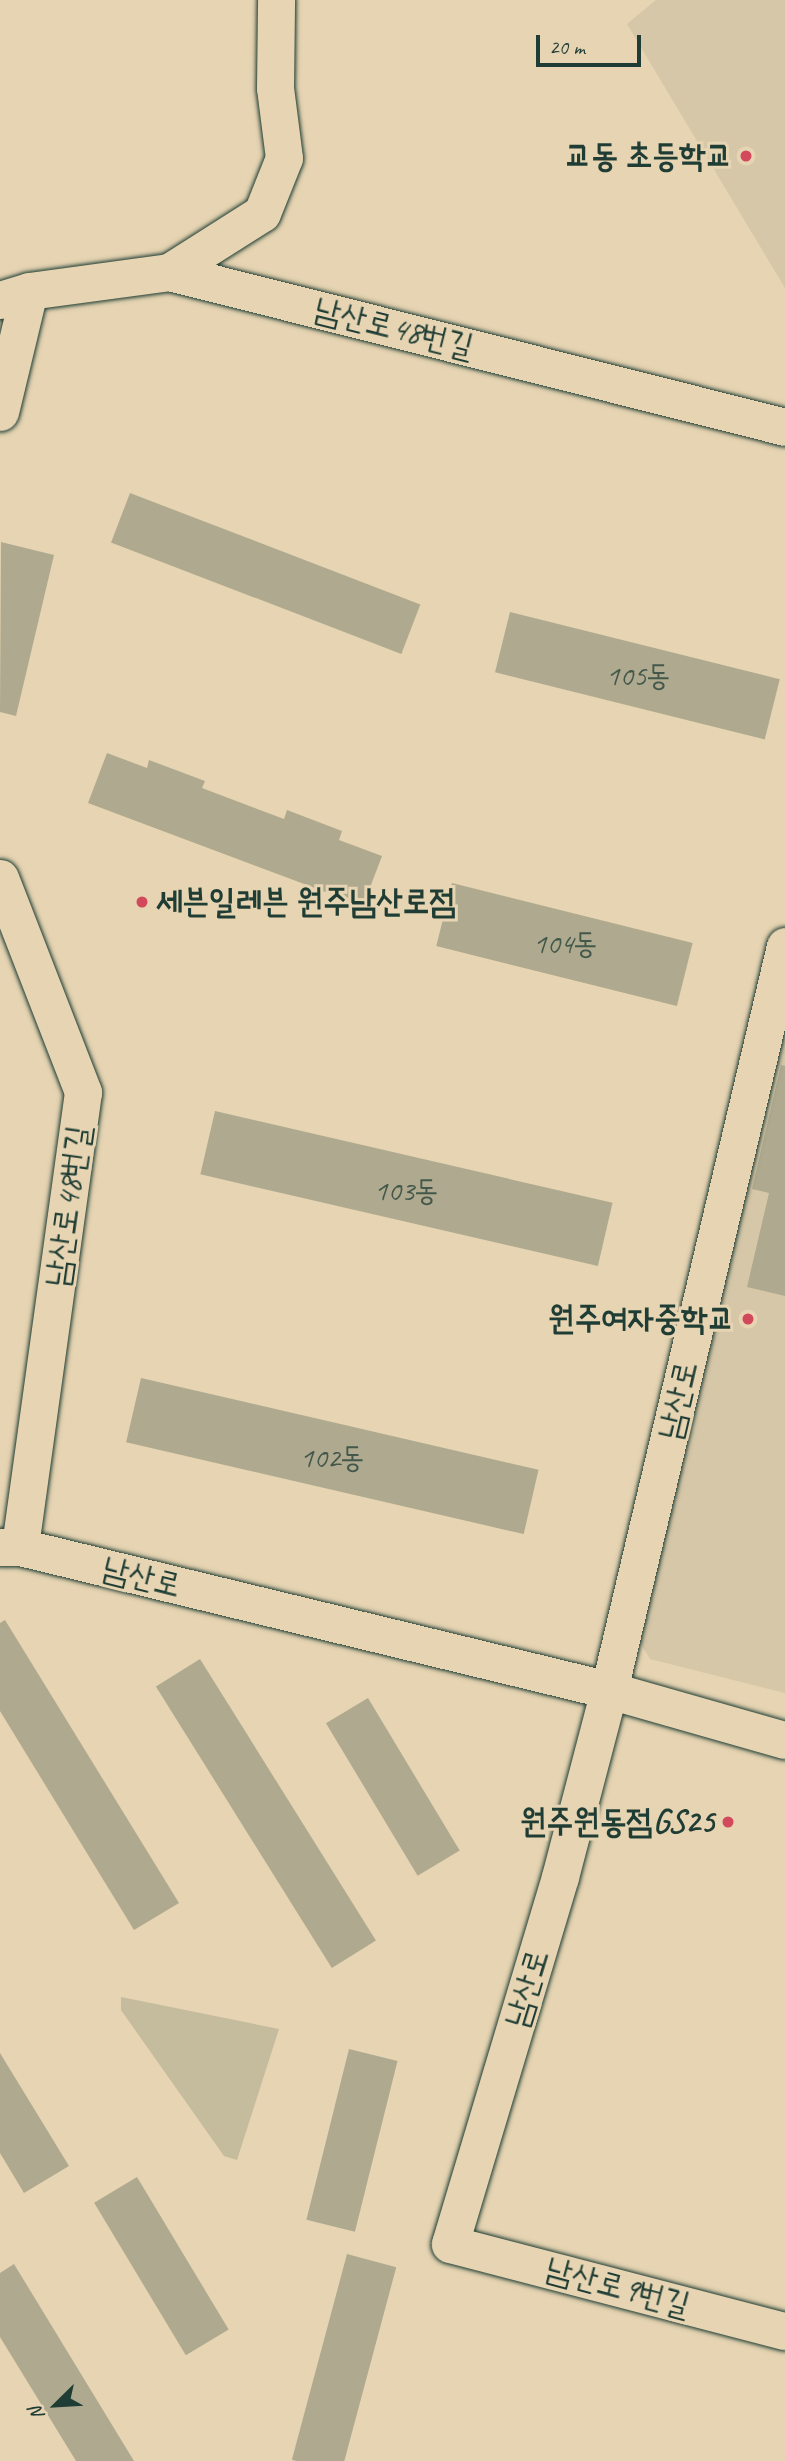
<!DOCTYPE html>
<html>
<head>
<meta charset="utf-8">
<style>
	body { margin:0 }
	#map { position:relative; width:785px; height:2461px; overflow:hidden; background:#e6d4b2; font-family:Caveat,"Poor Story",sans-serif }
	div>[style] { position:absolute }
	.built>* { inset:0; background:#d6c7a8 }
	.green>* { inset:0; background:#c5bb9d }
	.building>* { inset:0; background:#afaa8f; transform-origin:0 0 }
	.roads { filter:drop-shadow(0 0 2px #1f3d34) drop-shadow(0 0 2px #1f3d34) }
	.minor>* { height:37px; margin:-18.5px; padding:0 18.5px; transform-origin:18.5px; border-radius:18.5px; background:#e6d4b2 }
	.dots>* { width:19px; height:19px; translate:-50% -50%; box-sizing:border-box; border:4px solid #e6d4b2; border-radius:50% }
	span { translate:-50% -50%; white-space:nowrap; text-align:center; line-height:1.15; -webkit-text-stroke:6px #e6d4b2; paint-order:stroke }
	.number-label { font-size:30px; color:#43584b }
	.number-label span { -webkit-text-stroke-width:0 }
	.poi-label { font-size:33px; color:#1f3d34; font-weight:700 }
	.right { translate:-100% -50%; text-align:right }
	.left { translate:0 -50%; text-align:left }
	.street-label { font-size:33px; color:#1f3d34 }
	.north { position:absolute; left:21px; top:2370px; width:70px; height:70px; -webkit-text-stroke:5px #e6d4b2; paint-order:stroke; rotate:246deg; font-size:19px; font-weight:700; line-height:28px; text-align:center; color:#1f3d34 }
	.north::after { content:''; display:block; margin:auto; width:24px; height:32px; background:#1f3d34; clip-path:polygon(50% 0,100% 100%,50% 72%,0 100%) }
	.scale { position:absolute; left:536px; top:35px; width:105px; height:32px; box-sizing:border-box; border:4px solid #1f3d34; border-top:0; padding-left:9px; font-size:21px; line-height:24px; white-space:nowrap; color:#1f3d34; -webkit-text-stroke:5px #e6d4b2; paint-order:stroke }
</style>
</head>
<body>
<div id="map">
	<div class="built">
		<i style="clip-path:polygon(656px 0,785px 0,785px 288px,627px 24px)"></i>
		<i style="clip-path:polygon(785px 1003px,785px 1693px,650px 1659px,636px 1636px)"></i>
	</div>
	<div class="green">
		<i style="clip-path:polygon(121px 1997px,279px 2029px,237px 2160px,224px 2156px,121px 2010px)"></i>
	</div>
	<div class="building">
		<i style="left:130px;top:493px;width:311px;height:53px;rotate:21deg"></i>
		<i style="clip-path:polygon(1px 542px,54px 555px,16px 716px,0 712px)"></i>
		<i style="left:510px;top:612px;width:278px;height:62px;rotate:14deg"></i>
		<i style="clip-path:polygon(107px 753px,147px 768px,149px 760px,205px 781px,202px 788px,284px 819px,287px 810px,342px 831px,339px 840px,382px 856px,363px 906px,88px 803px)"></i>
		<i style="left:452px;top:883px;width:248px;height:65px;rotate:14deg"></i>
		<i style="clip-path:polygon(781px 1065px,785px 1066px,785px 1296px,747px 1287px,769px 1193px,752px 1189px)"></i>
		<i style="left:215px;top:1111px;width:408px;height:65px;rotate:13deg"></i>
		<i style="left:141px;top:1378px;width:408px;height:66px;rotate:13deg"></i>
		<i style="clip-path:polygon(5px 1620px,179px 1903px,134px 1930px,0 1711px,0 1623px)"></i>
		<i style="left:200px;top:1659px;width:332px;height:52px;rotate:58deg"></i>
		<i style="left:368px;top:1698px;width:178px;height:49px;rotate:59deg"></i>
		<i style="left:349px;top:2049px;width:50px;height:176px;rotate:14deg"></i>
		<i style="clip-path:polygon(0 2053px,69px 2166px,24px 2193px,0 2153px)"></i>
		<i style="left:137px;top:2177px;width:178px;height:50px;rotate:59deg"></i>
		<i style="left:347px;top:2254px;width:51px;height:213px;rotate:15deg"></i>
		<i style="clip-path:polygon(14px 2264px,134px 2461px,76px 2461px,0 2337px,0 2273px)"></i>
	</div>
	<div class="roads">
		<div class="minor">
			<i style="left:169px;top:272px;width:110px;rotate:-32.4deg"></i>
			<i style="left:262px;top:213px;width:59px;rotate:-68.2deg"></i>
			<i style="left:284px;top:158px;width:71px;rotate:-97.3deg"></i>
			<i style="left:275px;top:88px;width:88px;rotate:-89.3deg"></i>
			<i style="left:0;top:300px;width:30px;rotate:-17deg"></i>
			<i style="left:29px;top:291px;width:141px;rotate:-7.7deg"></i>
			<i style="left:169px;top:272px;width:635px;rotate:14.12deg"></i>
			<i style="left:0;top:412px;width:124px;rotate:-76.5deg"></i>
			<i style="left:0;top:878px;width:230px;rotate:68.8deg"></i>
			<i style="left:83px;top:1092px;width:459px;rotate:97.9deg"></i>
			<i style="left:785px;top:946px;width:765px;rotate:103.31deg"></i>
			<i style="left:609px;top:1690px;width:193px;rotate:104.7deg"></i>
			<i style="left:560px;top:1877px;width:383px;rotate:106.7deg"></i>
			<i style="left:450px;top:2244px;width:346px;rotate:14.6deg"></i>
			<i style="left:0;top:1547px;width:20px"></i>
			<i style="left:20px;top:1547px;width:606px;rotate:13.65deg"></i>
			<i style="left:609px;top:1690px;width:183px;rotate:15.9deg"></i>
		</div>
	</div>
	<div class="dots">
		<i style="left:746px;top:156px;background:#d1495b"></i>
		<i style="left:142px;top:902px;background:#d1495b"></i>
		<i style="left:748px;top:1319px;background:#d1495b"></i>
		<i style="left:728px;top:1822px;background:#d1495b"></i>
	</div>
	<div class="number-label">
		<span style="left:638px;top:675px">105동</span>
		<span style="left:565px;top:943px">104동</span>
		<span style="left:406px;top:1190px">103동</span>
		<span style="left:332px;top:1457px">102동</span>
	</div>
	<div class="poi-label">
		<span class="right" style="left:732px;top:156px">교동 초등학교</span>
		<span class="left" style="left:156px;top:902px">세븐일레븐 원주남산로점</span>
		<span class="right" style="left:734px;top:1319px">원주여자중학교</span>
		<span class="right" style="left:714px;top:1822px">원주원동점GS25</span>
	</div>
	<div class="street-label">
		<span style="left:394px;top:328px;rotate:14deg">남산로48번길</span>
		<span style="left:68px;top:1206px;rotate:-82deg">남산로48번길</span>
		<span style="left:678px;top:1400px;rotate:-77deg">남산로</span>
		<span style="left:142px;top:1577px;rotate:14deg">남산로</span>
		<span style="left:527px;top:1988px;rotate:-73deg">남산로</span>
		<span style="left:618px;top:2287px;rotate:15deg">남산로9번길</span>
	</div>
	<div class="north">N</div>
	<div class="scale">20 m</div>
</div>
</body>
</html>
